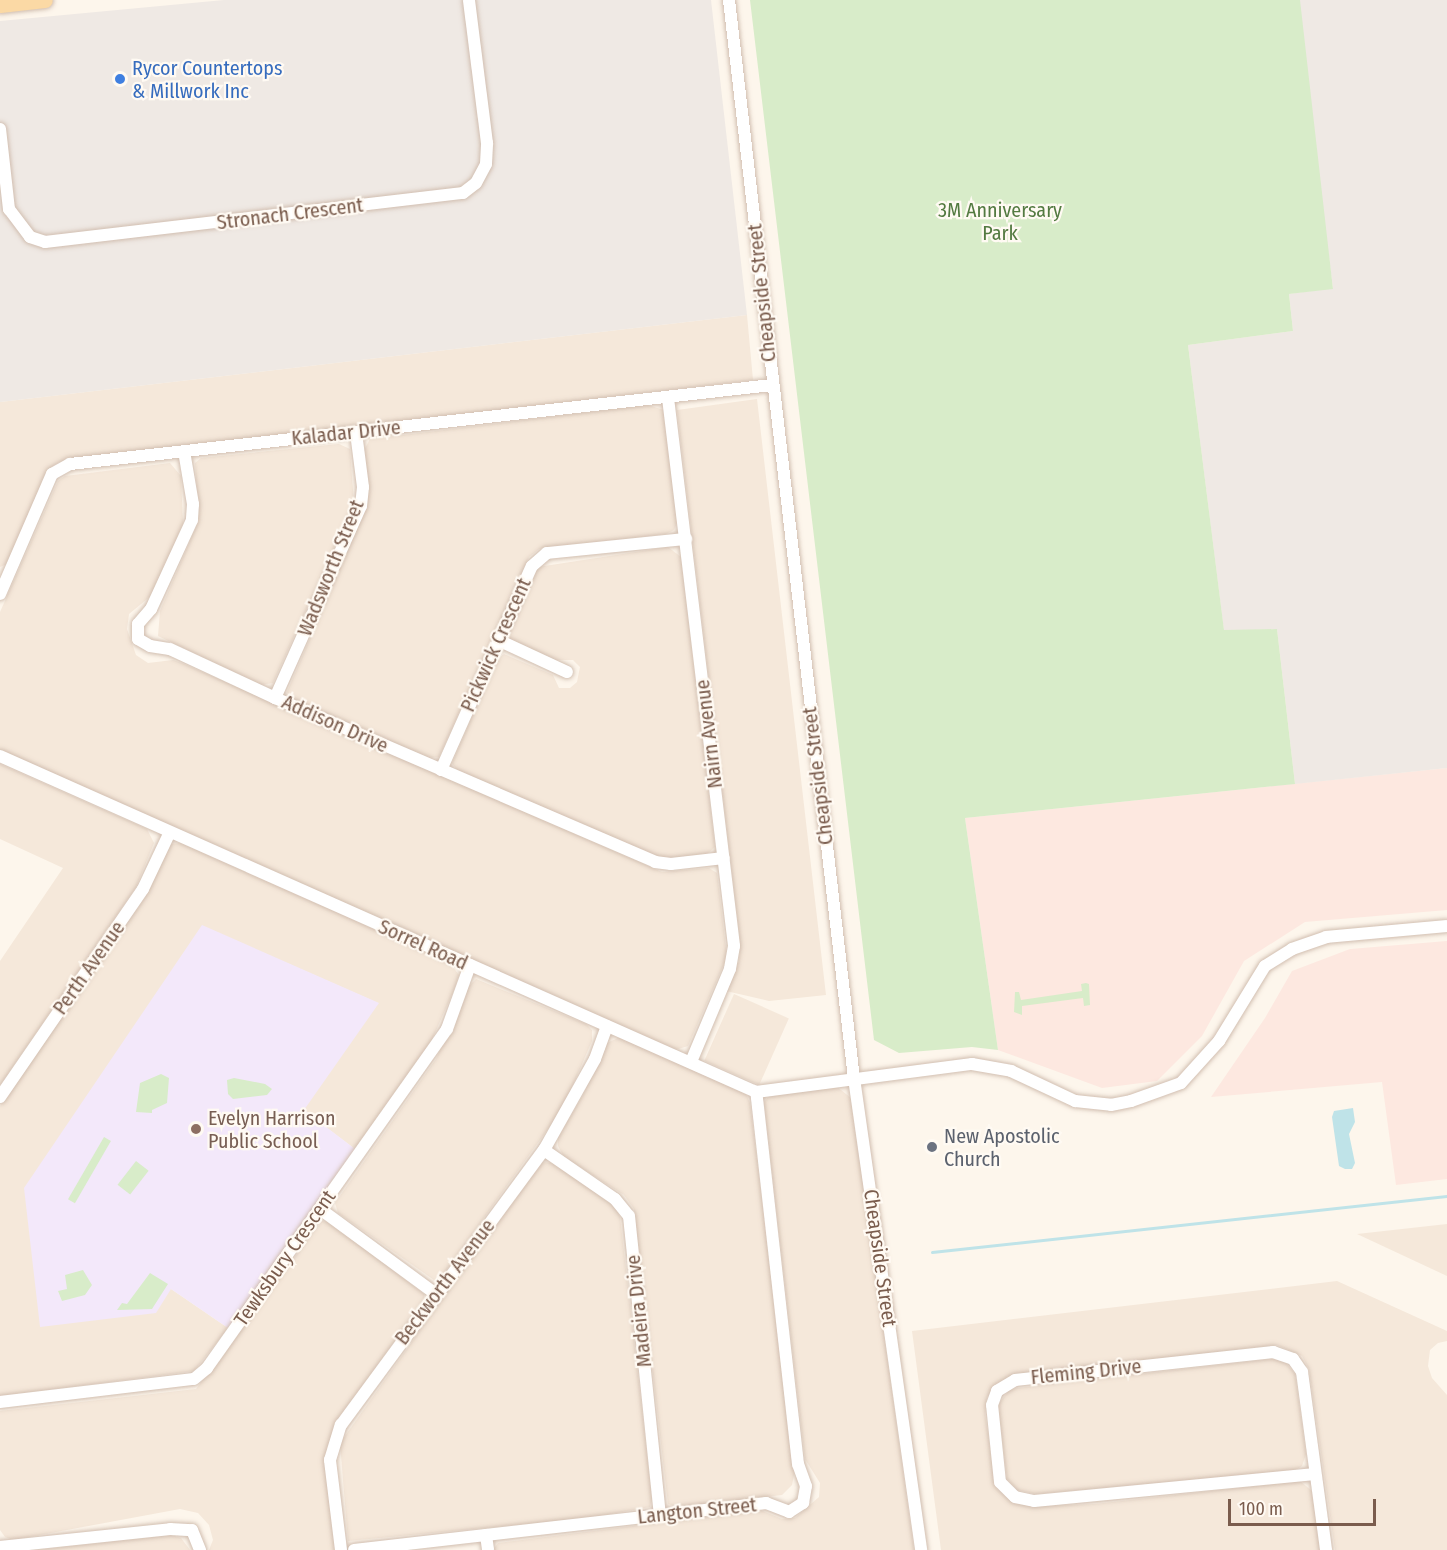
<!DOCTYPE html>
<html>
<head>
<meta charset="utf-8">
<style>
	body { margin:0 }
	#map { position:relative; width:1447px; height:1550px; overflow:hidden; background:#fdf6ec; font-family:"Fira Sans Condensed",sans-serif }
	div>[style] { position:absolute }
	.residential>* { inset:0; background:#f5e8da; transform-origin:0 0 }
	.commercial>* { inset:0; background:#fde8e0 }
	.industrial>* { inset:0; background:#efe9e4 }
	.education>* { inset:0; background:#f3e8fa }
	.green>* { inset:0; background:#d8ecc9; transform-origin:0 0 }
	.water>* { inset:0; background:#bfe3e8 }
	.stream>* { height:3px; margin:-1.5px; padding:0 1.5px; transform-origin:1.5px; border-radius:1.5px; background:#bfe3e8 }
	.roads { filter:drop-shadow(0 0 2px #d1beb0) drop-shadow(0 0 2px #d1beb0) }
	.minor>* { height:12px; margin:-6px; padding:0 6px; transform-origin:6px; border-radius:6px; background:#fff }
	.major>* { height:15px; margin:-7.5px; padding:0 7.5px; transform-origin:7.5px; border-radius:7.5px; background:#fbd9a5 }
	.dots>* { width:16px; height:16px; translate:-50% -50%; box-sizing:border-box; border:3px solid #fffaf3; border-radius:50% }
	span { translate:-50% -50%; white-space:nowrap; text-align:center; line-height:1.15; -webkit-text-stroke:4.5px #fffaf3; paint-order:stroke }
	.shop-label { font-size:20px; color:#366cbe }
	.left { translate:0 -50%; text-align:left }
	.park-label { font-size:20px; color:#537a41 }
	.street-label { font-size:20px; color:#7a5c4d }
	.education-label { font-size:20px; color:#785e54 }
	.worship-label { font-size:20px; color:#5b616d }
	.scale { position:absolute; left:1228px; top:1499px; width:148px; height:27px; box-sizing:border-box; border:3px solid #7a5c4d; border-top:0; padding-left:8px; font-size:18px; line-height:21px; white-space:nowrap; color:#7a5c4d; -webkit-text-stroke:4px #fffaf3; paint-order:stroke }
</style>
</head>
<body>
<div id="map">
	<div class="residential">
		<i style="clip-path:polygon(747px 315px,753px 380px,59px 462px,47px 470px,7px 564px,0 567px,0 402px)"></i>
		<i style="clip-path:polygon(757px 399px,826px 995px,769px 1001px,726px 991px,739px 961px,740px 941px,677px 410px)"></i>
		<i style="clip-path:polygon(648px 405px,664px 410px,677px 523px,674px 530px,666px 534px,539px 549px,529px 557px,439px 757px,429px 758px,292px 698px,287px 692px,362px 517px,368px 496px,363px 452px,370px 439px)"></i>
		<i style="clip-path:polygon(339px 444px,350px 449px,354px 504px,273px 683px,261px 685px,158px 636px,160px 611px,199px 520px,195px 463px,201px 458px)"></i>
		<i style="clip-path:polygon(170px 463px,181px 476px,183px 524px,152px 595px,129px 614px,127px 629px,136px 655px,148px 663px,173px 660px,184px 664px,662px 872px,709px 868px,717px 873px,727px 957px,688px 1046px,675px 1050px,0 750px,0 612px,58px 481px,65px 476px)"></i>
		<i style="clip-path:polygon(668px 547px,681px 557px,715px 847px,706px 855px,672px 858px,651px 856px,457px 770px,452px 763px,497px 659px,504px 654px,553px 675px,559px 688px,570px 688px,577px 682px,580px 667px,573px 660px,553px 660px,510px 640px,510px 631px,538px 567px)"></i>
		<i style="clip-path:polygon(0 764px,147px 829px,154px 843px,136px 887px,0 1085px,0 961px,63px 868px,0 839px)"></i>
		<i style="clip-path:polygon(181px 843px,450px 963px,459px 975px,454px 990px,426px 1053px,355px 1149px,303px 1110px,378px 1003px,202px 926px,171px 1289px,228px 1328px,194px 1371px,0 1396px,0 1106px,146px 896px,162px 856px,171px 844px)"></i>
		<i style="clip-path:polygon(476px 979px,586px 1024px,592px 1030px,592px 1041px,563px 1108px,442px 1276px,434px 1280px,338px 1213px,335px 1203px,436px 1059px,468px 987px)"></i>
		<i style="left:734px;top:994px;width:60px;height:73px;rotate:24deg"></i>
		<i style="clip-path:polygon(620px 1037px,746px 1094px,750px 1103px,795px 1470px,792px 1485px,782px 1495px,678px 1507px,668px 1504px,634px 1209px,624px 1195px,564px 1157px,558px 1146px,558px 1138px,583px 1095px,605px 1044px)"></i>
		<i style="clip-path:polygon(836px 1086px,851px 1098px,914px 1550px,493px 1550px,498px 1543px,760px 1510px,782px 1519px,795px 1518px,819px 1497px,820px 1483px,805px 1459px,764px 1102px,769px 1096px)"></i>
		<i style="clip-path:polygon(540px 1162px,555px 1163px,616px 1208px,620px 1217px,652px 1499px,650px 1507px,588px 1518px,348px 1541px,340px 1443px)"></i>
		<i style="clip-path:polygon(322px 1221px,330px 1222px,424px 1294px,424px 1299px,335px 1426px,328px 1445px,325px 1463px,336px 1550px,209px 1550px,213px 1540px,209px 1525px,198px 1513px,180px 1509px,13px 1540px,5px 1537px,0 1530px,0 1411px,196px 1389px)"></i>
		<i style="clip-path:polygon(1447px 1224px,1447px 1276px,1357px 1234px)"></i>
		<i style="clip-path:polygon(1337px 1281px,1447px 1331px,1447px 1341px,1438px 1343px,1430px 1350px,1428px 1366px,1432px 1378px,1447px 1395px,1447px 1550px,1335px 1550px,1309px 1369px,1302px 1356px,1277px 1345px,1008px 1377px,987px 1397px,985px 1414px,996px 1488px,1015px 1504px,1044px 1506px,1095px 1504px,1300px 1481px,1312px 1491px,1320px 1550px,941px 1550px,912px 1331px)"></i>
		<i style="clip-path:polygon(1273px 1359px,1286px 1363px,1295px 1374px,1306px 1454px,1302px 1466px,1294px 1471px,1036px 1494px,1017px 1490px,1007px 1479px,998px 1405px,1010px 1389px)"></i>
		<i style="clip-path:polygon(171px 1535px,181px 1538px,190px 1550px,36px 1550px)"></i>
	</div>
	<div class="commercial">
		<i style="clip-path:polygon(1447px 768px,1447px 910px,1305px 922px,1244px 961px,1202px 1036px,1157px 1081px,1102px 1088px,998px 1050px,965px 818px)"></i>
		<i style="clip-path:polygon(1447px 941px,1447px 1179px,1396px 1185px,1382px 1082px,1211px 1097px,1265px 1018px,1292px 971px,1350px 949px)"></i>
	</div>
	<div class="industrial">
		<i style="clip-path:polygon(224px 0,711px 0,747px 315px,0 402px,0 21px)"></i>
		<i style="clip-path:polygon(1295px 0,1447px 0,1447px 768px,1295px 784px,1277px 629px,1224px 631px,1188px 345px,1293px 331px,1289px 294px,1333px 288px)"></i>
	</div>
	<div class="education">
		<i style="clip-path:polygon(202px 925px,379px 1003px,304px 1110px,355px 1149px,228px 1328px,171px 1289px,156px 1313px,40px 1327px,24px 1188px)"></i>
	</div>
	<div class="green">
		<i style="clip-path:polygon(750px 0,1300px 0,1333px 289px,1289px 294px,1293px 331px,1188px 345px,1224px 630px,1277px 629px,1295px 784px,965px 818px,998px 1050px,972px 1047px,899px 1053px,874px 1040px)"></i>
		<i style="clip-path:polygon(1086px 983px,1089px 984px,1090px 1005px,1084px 1006px,1083px 998px,1022px 1006px,1022px 1015px,1014px 1012px,1015px 992px,1019px 992px,1021px 1000px,1082px 991px,1081px 984px)"></i>
		<i style="clip-path:polygon(161px 1074px,169px 1078px,167px 1103px,152px 1110px,152px 1113px,136px 1112px,140px 1083px)"></i>
		<i style="clip-path:polygon(234px 1078px,265px 1084px,272px 1089px,267px 1095px,233px 1099px,228px 1094px,227px 1080px)"></i>
		<i style="left:104px;top:1137px;width:8px;height:72px;rotate:30deg"></i>
		<i style="left:136px;top:1161px;width:16px;height:30px;rotate:38deg"></i>
		<i style="clip-path:polygon(83px 1270px,92px 1285px,85px 1295px,62px 1301px,58px 1291px,67px 1289px,65px 1275px)"></i>
		<i style="clip-path:polygon(150px 1273px,168px 1284px,152px 1309px,117px 1310px,122px 1303px,127px 1304px)"></i>
	</div>
	<div class="water">
		<i style="clip-path:polygon(1353px 1108px,1355px 1122px,1349px 1134px,1355px 1163px,1352px 1169px,1345px 1169px,1339px 1166px,1332px 1117px,1334px 1111px)"></i>
	</div>
	<div class="stream">
		<i style="left:932px;top:1252px;width:518px;rotate:-6.21deg"></i>
	</div>
	<div class="roads">
		<div class="minor">
			<i style="left:729px;top:0;width:1085px;rotate:83.39deg"></i>
			<i style="left:854px;top:1078px;width:477px;rotate:81.9deg"></i>
			<i style="left:0;top:129px;width:81px;rotate:83.6deg"></i>
			<i style="left:9px;top:209px;width:35px;rotate:53deg"></i>
			<i style="left:30px;top:237px;width:16px;rotate:18deg"></i>
			<i style="left:45px;top:242px;width:421px;rotate:-6.7deg"></i>
			<i style="left:463px;top:193px;width:16px;rotate:-38deg"></i>
			<i style="left:476px;top:183px;width:21px;rotate:-62deg"></i>
			<i style="left:486px;top:164px;width:21px;rotate:-87deg"></i>
			<i style="left:487px;top:143px;width:144px;rotate:-97.2deg"></i>
			<i style="left:668px;top:398px;width:552px;rotate:83.13deg"></i>
			<i style="left:734px;top:946px;width:23px;rotate:100deg"></i>
			<i style="left:730px;top:969px;width:101px;rotate:112.8deg"></i>
			<i style="left:184px;top:451px;width:54px;rotate:80.4deg"></i>
			<i style="left:193px;top:504px;width:16px;rotate:94deg"></i>
			<i style="left:192px;top:520px;width:98px;rotate:114.7deg"></i>
			<i style="left:151px;top:609px;width:20px;rotate:131deg"></i>
			<i style="left:138px;top:624px;width:15px;rotate:90deg"></i>
			<i style="left:138px;top:639px;width:14px;rotate:30deg"></i>
			<i style="left:150px;top:646px;width:20px;rotate:9deg"></i>
			<i style="left:170px;top:649px;width:116px;rotate:25deg"></i>
			<i style="left:275px;top:698px;width:414px;rotate:23.3deg"></i>
			<i style="left:655px;top:862px;width:16px;rotate:7deg"></i>
			<i style="left:671px;top:864px;width:53px;rotate:-6.5deg"></i>
			<i style="left:0;top:594px;width:131px;rotate:-66.6deg"></i>
			<i style="left:52px;top:474px;width:21px;rotate:-29deg"></i>
			<i style="left:70px;top:464px;width:706px;rotate:-6.42deg"></i>
			<i style="left:498px;top:640px;width:76px;rotate:24.9deg"></i>
			<i style="left:275px;top:698px;width:210px;rotate:-65.9deg"></i>
			<i style="left:361px;top:506px;width:19px;rotate:-84deg"></i>
			<i style="left:363px;top:487px;width:55px;rotate:-97.3deg"></i>
			<i style="left:0;top:756px;width:827px;rotate:23.96deg"></i>
			<i style="left:756px;top:1092px;width:218px;rotate:-7.4deg"></i>
			<i style="left:972px;top:1064px;width:40px;rotate:10deg"></i>
			<i style="left:1011px;top:1071px;width:71px;rotate:25.1deg"></i>
			<i style="left:1075px;top:1101px;width:36px;rotate:6deg"></i>
			<i style="left:1111px;top:1105px;width:20px;rotate:-11deg"></i>
			<i style="left:1131px;top:1101px;width:53px;rotate:-19.8deg"></i>
			<i style="left:1181px;top:1083px;width:57px;rotate:-47.9deg"></i>
			<i style="left:1219px;top:1041px;width:88px;rotate:-58.5deg"></i>
			<i style="left:1265px;top:966px;width:32px;rotate:-32deg"></i>
			<i style="left:1292px;top:949px;width:36px;rotate:-19deg"></i>
			<i style="left:1326px;top:937px;width:121px;rotate:-5.2deg"></i>
			<i style="left:441px;top:770px;width:223px;rotate:-66deg"></i>
			<i style="left:532px;top:566px;width:20px;rotate:-41deg"></i>
			<i style="left:547px;top:553px;width:140px;rotate:-5.8deg"></i>
			<i style="left:0;top:1097px;width:252px;rotate:-55.5deg"></i>
			<i style="left:143px;top:889px;width:61px;rotate:-64.7deg"></i>
			<i style="left:544px;top:1150px;width:86px;rotate:34.6deg"></i>
			<i style="left:615px;top:1199px;width:22px;rotate:51deg"></i>
			<i style="left:629px;top:1216px;width:300px;rotate:84.1deg"></i>
			<i style="left:320px;top:1209px;width:145px;rotate:36.3deg"></i>
			<i style="left:0;top:1402px;width:195px;rotate:-6.8deg"></i>
			<i style="left:194px;top:1379px;width:17px;rotate:-40deg"></i>
			<i style="left:207px;top:1368px;width:415px;rotate:-54.7deg"></i>
			<i style="left:447px;top:1029px;width:68px;rotate:-70.2deg"></i>
			<i style="left:1315px;top:1474px;width:282px;rotate:174.5deg"></i>
			<i style="left:1034px;top:1501px;width:19px;rotate:-168deg"></i>
			<i style="left:1015px;top:1497px;width:21px;rotate:-135deg"></i>
			<i style="left:1000px;top:1482px;width:77px;rotate:-95.9deg"></i>
			<i style="left:992px;top:1405px;width:15px;rotate:-70deg"></i>
			<i style="left:997px;top:1391px;width:21px;rotate:-31deg"></i>
			<i style="left:1015px;top:1380px;width:260px;rotate:-6.2deg"></i>
			<i style="left:1273px;top:1352px;width:21px;rotate:19deg"></i>
			<i style="left:1293px;top:1359px;width:16px;rotate:55deg"></i>
			<i style="left:1302px;top:1372px;width:180px;rotate:82.3deg"></i>
			<i style="left:486px;top:1535px;width:15px;rotate:82deg"></i>
			<i style="left:0;top:1547px;width:171px;rotate:-6deg"></i>
			<i style="left:170px;top:1529px;width:22px;rotate:3deg"></i>
			<i style="left:192px;top:1530px;width:22px;rotate:68deg"></i>
			<i style="left:341px;top:1550px;width:91px;rotate:-97deg"></i>
			<i style="left:330px;top:1460px;width:37px;rotate:-73deg"></i>
			<i style="left:341px;top:1425px;width:342px;rotate:-53.6deg"></i>
			<i style="left:544px;top:1150px;width:104px;rotate:-60.7deg"></i>
			<i style="left:595px;top:1059px;width:35px;rotate:-70deg"></i>
			<i style="left:354px;top:1550px;width:415px;rotate:-6.5deg"></i>
			<i style="left:766px;top:1503px;width:25px;rotate:21deg"></i>
			<i style="left:789px;top:1512px;width:17px;rotate:-33deg"></i>
			<i style="left:803px;top:1503px;width:17px;rotate:-80deg"></i>
			<i style="left:806px;top:1486px;width:23px;rotate:-110deg"></i>
			<i style="left:798px;top:1464px;width:374px;rotate:-96.4deg"></i>
		</div>
		<div class="major">
			<i style="left:0;top:5px;width:45px;rotate:-6.3deg"></i>
		</div>
	</div>
	<div class="dots">
		<i style="left:120px;top:79px;background:#3f7fe0"></i>
		<i style="left:196px;top:1129px;background:#8d6e63"></i>
		<i style="left:932px;top:1147px;background:#6b7280"></i>
	</div>
	<div class="shop-label">
		<span class="left" style="left:132px;top:80px">Rycor Countertops<br>&amp; Millwork Inc</span>
	</div>
	<div class="park-label">
		<span style="left:1000px;top:222px">3M Anniversary<br>Park</span>
	</div>
	<div class="street-label">
		<span style="left:290px;top:214px;rotate:-7deg">Stronach Crescent</span>
		<span style="left:762px;top:293px;rotate:-96deg">Cheapside Street</span>
		<span style="left:346px;top:433px;rotate:-6deg">Kaladar Drive</span>
		<span style="left:331px;top:568px;rotate:-68deg">Wadsworth Street</span>
		<span style="left:496px;top:645px;rotate:-66deg">Pickwick Crescent</span>
		<span style="left:335px;top:724px;rotate:24deg">Addison Drive</span>
		<span style="left:709px;top:734px;rotate:-97deg">Nairn Avenue</span>
		<span style="left:818px;top:776px;rotate:-97deg">Cheapside Street</span>
		<span style="left:423px;top:945px;rotate:24deg">Sorrel Road</span>
		<span style="left:89px;top:968px;rotate:-55deg">Perth Avenue</span>
		<span style="left:285px;top:1258px;rotate:-55deg">Tewksbury Crescent</span>
		<span style="left:880px;top:1258px;rotate:82deg">Cheapside Street</span>
		<span style="left:445px;top:1282px;rotate:-53deg">Beckworth Avenue</span>
		<span style="left:639px;top:1311px;rotate:-96deg">Madeira Drive</span>
		<span style="left:1086px;top:1372px;rotate:-6deg">Fleming Drive</span>
		<span style="left:697px;top:1511px;rotate:-6deg">Langton Street</span>
	</div>
	<div class="education-label">
		<span class="left" style="left:208px;top:1130px">Evelyn Harrison<br>Public School</span>
	</div>
	<div class="worship-label">
		<span class="left" style="left:944px;top:1148px">New Apostolic<br>Church</span>
	</div>
	<div class="scale">100 m</div>
</div>
</body>
</html>
